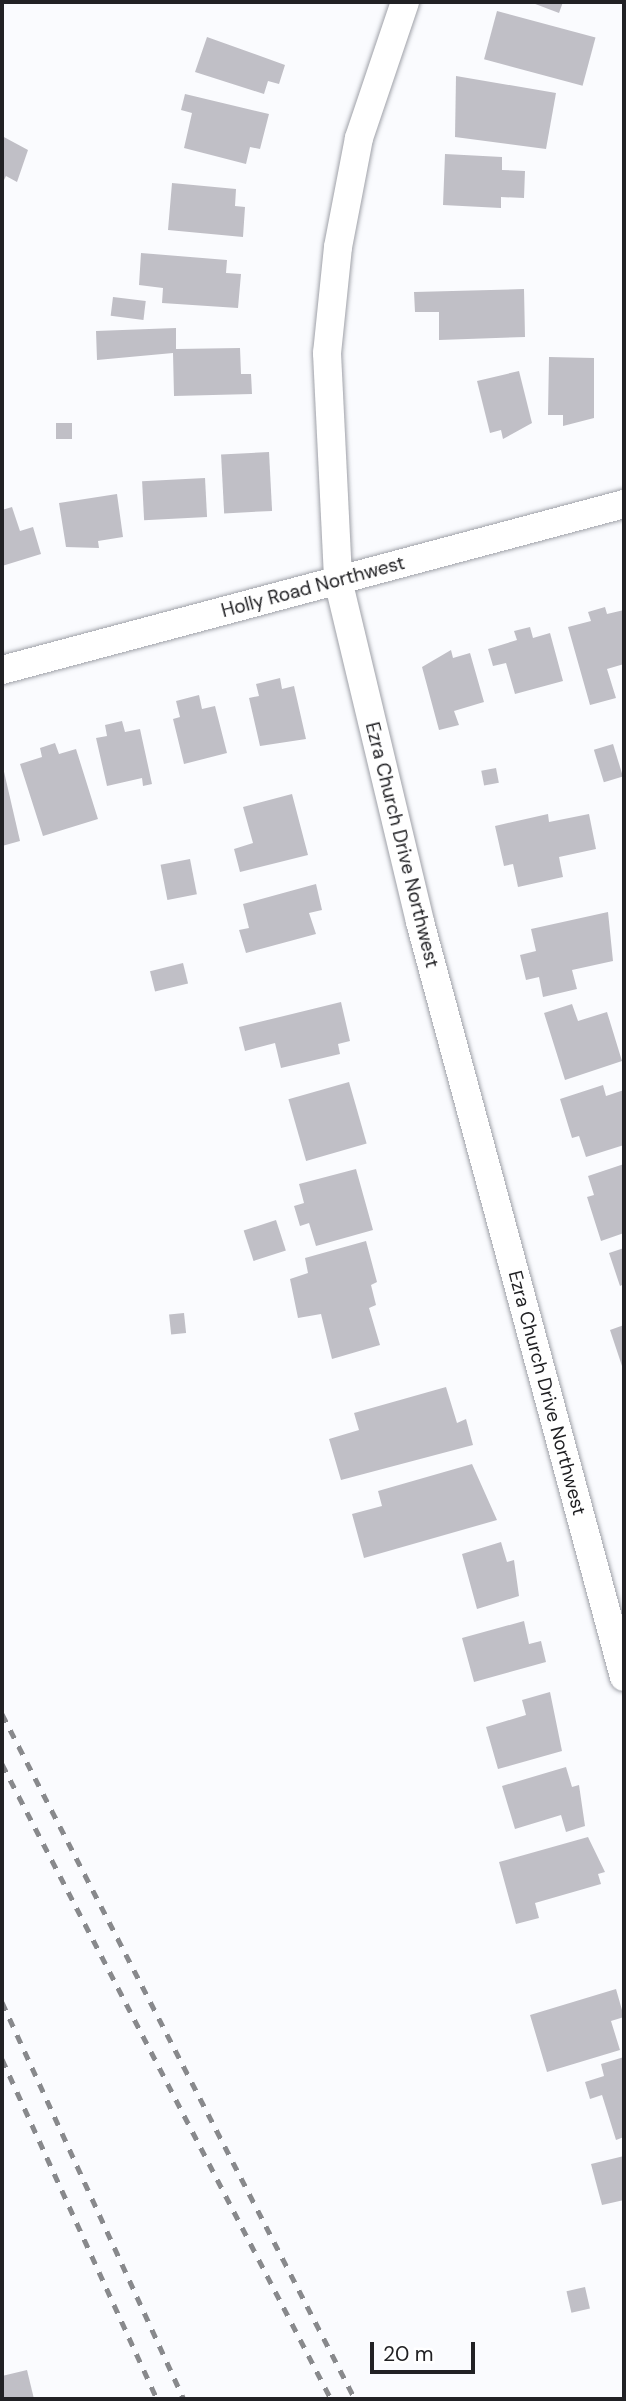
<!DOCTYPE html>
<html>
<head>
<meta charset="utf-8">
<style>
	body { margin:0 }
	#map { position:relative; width:626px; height:2401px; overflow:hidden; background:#fafbfe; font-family:"DM Sans",sans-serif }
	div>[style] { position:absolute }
	.building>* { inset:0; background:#c0bfc6; transform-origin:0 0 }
	.roads { filter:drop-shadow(0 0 2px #9fa1a8) drop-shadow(0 0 2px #9fa1a8) }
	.street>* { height:28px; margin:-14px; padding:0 14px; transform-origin:14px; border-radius:14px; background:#fff }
	.rail>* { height:5px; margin-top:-2.5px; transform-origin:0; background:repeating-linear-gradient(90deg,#88898c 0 9px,transparent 0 18px) }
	span { translate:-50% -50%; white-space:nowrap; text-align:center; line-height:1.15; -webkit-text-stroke:5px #fff; paint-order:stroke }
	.street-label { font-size:19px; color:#212124 }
	.frame { position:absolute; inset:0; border:4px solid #212124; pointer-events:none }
	.scale { position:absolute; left:370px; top:2342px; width:105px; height:32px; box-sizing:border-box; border:4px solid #212124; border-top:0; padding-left:9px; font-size:21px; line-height:24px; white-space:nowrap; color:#212124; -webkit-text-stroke:5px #fff; paint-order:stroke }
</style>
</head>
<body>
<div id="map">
	<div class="building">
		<i style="clip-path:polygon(530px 2px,563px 2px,559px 13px)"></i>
		<i style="left:497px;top:11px;width:102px;height:50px;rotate:15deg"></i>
		<i style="clip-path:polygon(207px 37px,285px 65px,279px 84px,268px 81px,264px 94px,195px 72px)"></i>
		<i style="clip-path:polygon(456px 76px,556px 93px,546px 149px,455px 137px)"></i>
		<i style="clip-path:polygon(185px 94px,269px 114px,260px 149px,250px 147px,246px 164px,184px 148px,192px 113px,181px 110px)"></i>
		<i style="clip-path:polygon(2px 136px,28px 150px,17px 182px,6px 176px,2px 184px)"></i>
		<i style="clip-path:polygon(445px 154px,502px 157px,502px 170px,525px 171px,524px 198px,501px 197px,501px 208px,443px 205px)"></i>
		<i style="clip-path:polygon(172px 183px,236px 189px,235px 206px,245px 207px,243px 237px,168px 230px)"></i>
		<i style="clip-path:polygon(141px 253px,227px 260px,226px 273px,241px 274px,238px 308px,162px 303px,163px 288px,139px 285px)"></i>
		<i style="clip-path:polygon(524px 289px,525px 337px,439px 340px,439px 312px,415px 312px,414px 292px)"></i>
		<i style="left:113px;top:297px;width:33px;height:19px;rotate:7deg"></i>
		<i style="clip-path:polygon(176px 328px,176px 349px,240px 348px,241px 374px,251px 374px,252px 394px,174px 396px,173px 353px,97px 360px,96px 331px)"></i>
		<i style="clip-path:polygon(549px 357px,594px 358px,594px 418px,563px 426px,563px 415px,548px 415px)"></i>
		<i style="clip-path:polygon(519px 371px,532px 423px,503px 439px,501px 430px,490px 433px,477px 381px)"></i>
		<i style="left:56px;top:423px;width:16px;height:16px"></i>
		<i style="left:269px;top:452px;width:59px;height:48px;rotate:87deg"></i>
		<i style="left:205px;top:478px;width:39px;height:63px;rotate:87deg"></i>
		<i style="clip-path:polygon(117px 494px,123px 537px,98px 541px,99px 548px,66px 547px,59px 503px)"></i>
		<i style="clip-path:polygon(12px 507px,20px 531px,33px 527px,41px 554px,2px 566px,2px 510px)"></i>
		<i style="clip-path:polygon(605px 607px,607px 614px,624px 610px,624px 664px,607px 669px,616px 698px,590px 705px,568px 627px,591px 621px,588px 612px)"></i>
		<i style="clip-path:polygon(530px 627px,533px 638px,550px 633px,563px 681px,515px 694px,506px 663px,493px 666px,488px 649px,517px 640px,514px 631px)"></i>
		<i style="clip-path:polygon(451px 650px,453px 658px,470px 653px,484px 702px,454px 711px,459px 725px,439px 730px,422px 667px)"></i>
		<i style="clip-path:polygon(280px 678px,282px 689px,294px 686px,306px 739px,260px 746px,249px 698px,259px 696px,256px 684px)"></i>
		<i style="clip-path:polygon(199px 695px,202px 709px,215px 706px,227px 753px,184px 764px,173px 719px,180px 717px,176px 701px)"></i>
		<i style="clip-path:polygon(122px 721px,125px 732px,140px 729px,152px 784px,143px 786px,142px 778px,107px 786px,96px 738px,107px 736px,105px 725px)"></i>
		<i style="clip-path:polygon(55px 743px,59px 754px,76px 749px,98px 819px,43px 836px,20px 764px,42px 757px,40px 748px)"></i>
		<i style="left:613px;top:744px;width:34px;height:20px;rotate:73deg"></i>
		<i style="clip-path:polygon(2px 763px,20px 841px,2px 846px)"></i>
		<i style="left:496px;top:768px;width:15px;height:15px;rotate:79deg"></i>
		<i style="clip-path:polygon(292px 794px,308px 855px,240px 872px,234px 849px,253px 843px,243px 807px)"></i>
		<i style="clip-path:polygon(548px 814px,549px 822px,589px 814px,596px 849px,559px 857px,563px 877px,518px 887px,513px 864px,504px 866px,495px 826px)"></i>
		<i style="left:190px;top:859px;width:36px;height:30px;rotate:79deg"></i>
		<i style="clip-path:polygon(316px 884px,322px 910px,309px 913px,316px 934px,246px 953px,239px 930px,249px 928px,243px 904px)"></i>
		<i style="clip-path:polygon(608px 912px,613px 961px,572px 970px,577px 989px,543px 997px,539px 977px,526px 980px,520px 955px,536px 951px,531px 929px)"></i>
		<i style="left:183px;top:963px;width:21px;height:34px;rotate:76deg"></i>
		<i style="clip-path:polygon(341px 1002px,350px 1041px,338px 1044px,340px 1054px,281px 1068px,275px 1043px,245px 1051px,239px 1027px)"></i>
		<i style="clip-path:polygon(572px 1004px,578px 1021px,607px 1012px,622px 1061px,565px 1080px,544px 1013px)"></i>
		<i style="left:349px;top:1082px;width:64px;height:63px;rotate:74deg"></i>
		<i style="clip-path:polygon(603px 1085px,606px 1096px,624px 1090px,624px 1145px,586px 1157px,579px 1136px,572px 1138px,560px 1099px)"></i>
		<i style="clip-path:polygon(624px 1164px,624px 1233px,601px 1241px,587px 1197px,594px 1195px,588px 1176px)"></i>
		<i style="clip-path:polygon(356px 1169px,373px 1230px,316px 1246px,309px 1223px,300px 1226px,294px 1206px,304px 1203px,299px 1184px)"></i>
		<i style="left:276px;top:1220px;width:32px;height:34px;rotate:72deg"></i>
		<i style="clip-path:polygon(366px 1241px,377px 1282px,371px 1285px,376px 1305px,369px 1308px,380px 1345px,332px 1359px,321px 1314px,298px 1318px,290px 1279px,308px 1273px,305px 1258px)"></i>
		<i style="clip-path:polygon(624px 1248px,624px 1284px,620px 1286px,609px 1253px)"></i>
		<i style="left:184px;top:1313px;width:20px;height:15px;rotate:84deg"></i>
		<i style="clip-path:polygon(624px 1325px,624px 1372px,610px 1330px)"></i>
		<i style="clip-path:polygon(446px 1387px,457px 1423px,466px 1419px,473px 1445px,341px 1480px,329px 1439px,359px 1430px,354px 1413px)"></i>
		<i style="clip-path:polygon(472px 1464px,497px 1520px,364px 1558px,352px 1514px,382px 1506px,378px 1491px)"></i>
		<i style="clip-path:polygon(501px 1542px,507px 1562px,514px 1560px,519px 1596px,477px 1609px,462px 1554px)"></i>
		<i style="clip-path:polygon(524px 1621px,529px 1644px,541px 1641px,546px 1662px,474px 1682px,462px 1638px)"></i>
		<i style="clip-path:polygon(550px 1692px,562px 1751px,498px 1769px,486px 1727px,526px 1715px,522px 1700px)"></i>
		<i style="clip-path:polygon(566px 1767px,572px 1787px,579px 1785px,585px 1826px,566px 1832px,561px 1815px,515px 1829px,502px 1786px)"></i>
		<i style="clip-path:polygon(588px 1837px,605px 1872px,598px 1874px,601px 1884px,535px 1903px,539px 1918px,516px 1924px,499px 1862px)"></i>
		<i style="clip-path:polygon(616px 1989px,624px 2017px,611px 2021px,620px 2050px,547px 2072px,530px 2015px)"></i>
		<i style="clip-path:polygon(624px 2057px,624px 2137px,616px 2140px,602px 2095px,590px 2099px,585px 2082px,604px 2076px,601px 2064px)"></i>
		<i style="clip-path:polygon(624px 2156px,624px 2200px,602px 2205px,591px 2164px)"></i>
		<i style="left:585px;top:2287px;width:22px;height:19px;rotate:77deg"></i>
		<i style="clip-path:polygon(27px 2370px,34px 2399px,2px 2399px,2px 2376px)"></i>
	</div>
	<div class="roads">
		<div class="street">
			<i style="left:405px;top:2px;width:144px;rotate:108.7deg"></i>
			<i style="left:359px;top:138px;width:111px;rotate:100.9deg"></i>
			<i style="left:338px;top:247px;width:107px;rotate:95.9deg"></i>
			<i style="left:327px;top:353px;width:227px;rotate:87.2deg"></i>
			<i style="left:338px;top:580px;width:352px;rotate:76.5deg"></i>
			<i style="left:420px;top:922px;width:782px;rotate:74.88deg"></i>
			<i style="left:2px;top:670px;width:644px;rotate:-14.94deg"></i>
		</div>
	</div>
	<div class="rail">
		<i style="left:2px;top:1714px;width:771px;rotate:62.74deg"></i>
		<i style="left:2px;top:1764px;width:715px;rotate:62.61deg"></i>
		<i style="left:2px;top:2002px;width:437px;rotate:65.4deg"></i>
		<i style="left:2px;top:2059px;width:374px;rotate:65.5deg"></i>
	</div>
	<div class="street-label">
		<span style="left:313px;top:587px;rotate:-15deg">Holly Road Northwest</span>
		<span style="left:402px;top:845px;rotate:76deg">Ezra Church Drive Northwest</span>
		<span style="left:547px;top:1393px;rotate:75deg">Ezra Church Drive Northwest</span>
	</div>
	<div class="frame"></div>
	<div class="scale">20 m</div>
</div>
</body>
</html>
